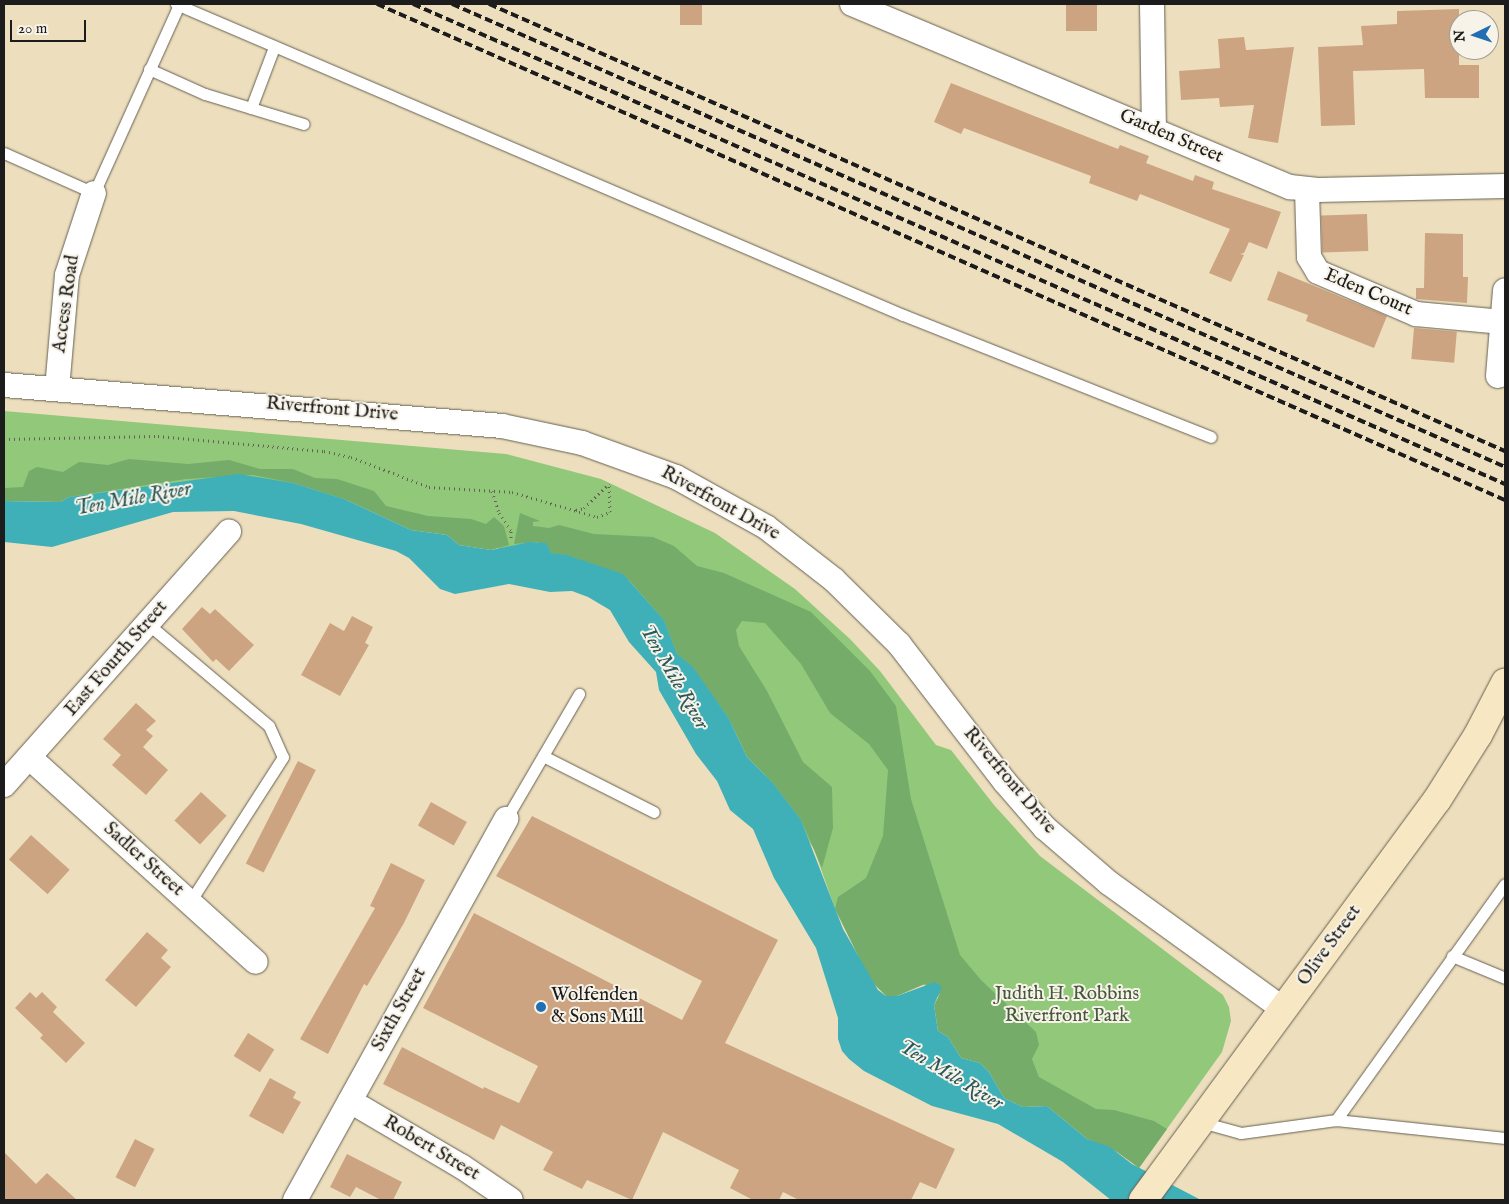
<!DOCTYPE html>
<html>
<head>
<meta charset="utf-8">
<style>
	body { margin:0 }
	#map { position:relative; width:1509px; height:1204px; overflow:hidden; background:#eddfbd; font-family:"IM FELL English",serif }
	div>[style] { position:absolute }
	.green>* { inset:0; background:#92c87a }
	.forest>* { inset:0; background:#75ac6a }
	.water>* { inset:0; background:#40b0b8 }
	.building>* { inset:0; background:#cda482; transform-origin:0 0 }
	.path>* { height:3px; margin-top:-1.5px; transform-origin:0; background:repeating-linear-gradient(90deg,#656054 0 1px,transparent 0 5px) }
	.roads { filter:drop-shadow(0 0 1px #656054) drop-shadow(0 0 1px #656054) }
	.lane>* { height:11px; margin:-5.5px; padding:0 5.5px; transform-origin:5.5px; border-radius:5.5px; background:#fff }
	.street>* { height:24px; margin:-12px; padding:0 12px; transform-origin:12px; border-radius:12px; background:#fff }
	.secondary>* { height:28px; margin:-14px; padding:0 14px; transform-origin:14px; border-radius:14px; background:#f8e7c3 }
	.rail>* { height:4px; margin-top:-2px; transform-origin:0; background:repeating-linear-gradient(90deg,#1c1c1c 0 8px,transparent 0 12px) }
	.dots>* { width:14px; height:14px; translate:-50% -50%; box-sizing:border-box; border:2px solid #f7f3e8; border-radius:50% }
	span { translate:-50% -50%; white-space:nowrap; text-align:center; line-height:1.15; -webkit-text-stroke:4px #f7f3e8; paint-order:stroke }
	.street-label { font-size:19px; color:#1c1c1c }
	.park-label { font-size:19px; color:#45583d }
	.poi-label { font-size:19px; color:#1c1c1c }
	.left { translate:0 -50%; text-align:left }
	.water-label { font-size:20px; color:#2a575a; font-style:italic }
	.frame { position:absolute; inset:0; border:5px solid #1c1c1c; pointer-events:none }
	.north { position:absolute; left:1449px; top:10px; width:50px; height:50px; box-sizing:border-box; background:#f7f3e8; border:1px solid #9f9d96; border-radius:50%; rotate:266deg; font-size:14px; font-weight:700; line-height:20px; text-align:center; color:#1c1c1c }
	.north::after { content:''; display:block; margin:auto; width:18px; height:22px; background:#1f6fb2; clip-path:polygon(50% 0,100% 100%,50% 72%,0 100%) }
	.scale { position:absolute; left:10px; top:20px; width:76px; height:22px; box-sizing:border-box; border:2px solid #1c1c1c; border-top:0; padding-left:6px; font-size:15px; line-height:18px; white-space:nowrap; color:#1c1c1c; -webkit-text-stroke:4px #f7f3e8; paint-order:stroke }
</style>
</head>
<body>
<div id="map">
	<div class="green">
		<i style="clip-path:polygon(4px 411px,506px 454px,601px 479px,715px 533px,795px 589px,850px 639px,880px 671px,936px 745px,951px 750px,994px 805px,1040px 856px,1223px 995px,1229px 1007px,1231px 1021px,1222px 1052px,1139px 1168px,835px 909px,814px 849px,713px 696px,529px 542px,500px 549px,293px 483px,4px 501px)"></i>
	</div>
	<div class="forest">
		<i style="clip-path:polygon(129px 459px,188px 464px,229px 460px,260px 469px,293px 469px,315px 478px,337px 479px,374px 491px,386px 506px,428px 516px,471px 519px,486px 524px,494px 517px,504px 526px,509px 545px,491px 550px,459px 545px,447px 535px,411px 530px,344px 499px,293px 483px,253px 475px,186px 479px,69px 497px,60px 502px,4px 501px,4px 488px,23px 487px,29px 471px,37px 467px,63px 472px,79px 462px,108px 465px)"></i>
		<i style="clip-path:polygon(520px 513px,540px 521px,533px 522px,533px 526px,549px 528px,559px 525px,594px 534px,653px 537px,674px 546px,697px 566px,724px 573px,811px 612px,870px 671px,896px 706px,911px 799px,960px 955px,981px 980px,1036px 1032px,1039px 1045px,1032px 1059px,1039px 1077px,1096px 1109px,1114px 1110px,1154px 1121px,1167px 1129px,1139px 1168px,1117px 1152px,1087px 1139px,1047px 1106px,1023px 1107px,1004px 1098px,989px 1072px,980px 1063px,961px 1058px,948px 1037px,938px 1031px,934px 1005px,940px 994px,925px 984px,897px 996px,886px 996px,870px 980px,835px 909px,838px 897px,866px 878px,883px 836px,888px 770px,869px 744px,830px 713px,801px 664px,765px 623px,742px 621px,736px 630px,739px 646px,767px 691px,803px 762px,832px 787px,833px 828px,822px 868px,801px 820px,772px 782px,747px 757px,729px 719px,698px 676px,677px 654px,664px 620px,629px 580px,576px 558px,551px 553px,538px 542px,514px 544px)"></i>
	</div>
	<div class="water">
		<i style="clip-path:polygon(238px 474px,293px 483px,344px 499px,411px 530px,447px 535px,459px 545px,491px 550px,529px 542px,546px 543px,551px 553px,567px 555px,623px 574px,664px 620px,677px 654px,693px 667px,729px 719px,747px 757px,772px 782px,801px 820px,843px 929px,878px 990px,886px 996px,897px 996px,935px 982px,942px 987px,934px 1005px,938px 1031px,948px 1037px,961px 1058px,980px 1063px,989px 1072px,1004px 1098px,1023px 1107px,1047px 1106px,1087px 1139px,1110px 1147px,1132px 1164px,1201px 1200px,1111px 1200px,1063px 1162px,998px 1124px,932px 1106px,864px 1071px,849px 1059px,842px 1051px,838px 1039px,838px 1018px,816px 948px,774px 878px,753px 829px,730px 810px,717px 781px,696px 754px,659px 690px,656px 672px,629px 642px,610px 610px,588px 597px,572px 591px,550px 592px,509px 584px,455px 594px,440px 589px,409px 558px,396px 551px,301px 524px,234px 511px,173px 512px,52px 547px,4px 542px,4px 501px,60px 502px,69px 497px)"></i>
	</div>
	<div class="building">
		<i style="left:680px;top:4px;width:22px;height:21px"></i>
		<i style="left:1066px;top:4px;width:31px;height:27px"></i>
		<i style="clip-path:polygon(1459px 9px,1459px 65px,1479px 65px,1479px 98px,1425px 98px,1424px 69px,1353px 71px,1355px 125px,1321px 126px,1318px 47px,1363px 45px,1361px 26px,1397px 24px,1397px 11px)"></i>
		<i style="clip-path:polygon(1244px 37px,1246px 50px,1294px 47px,1278px 143px,1248px 138px,1254px 105px,1220px 107px,1219px 98px,1181px 100px,1179px 71px,1220px 68px,1218px 39px)"></i>
		<i style="clip-path:polygon(951px 83px,1118px 149px,1120px 145px,1149px 156px,1146px 163px,1193px 181px,1195px 175px,1214px 182px,1212px 189px,1281px 212px,1267px 249px,1249px 242px,1244px 253px,1240px 254px,1244px 255px,1231px 282px,1209px 273px,1230px 229px,1140px 194px,1137px 201px,1089px 183px,1091px 176px,964px 128px,961px 134px,934px 122px)"></i>
		<i style="left:1367px;top:214px;width:37px;height:46px;rotate:88deg"></i>
		<i style="clip-path:polygon(1425px 233px,1463px 234px,1463px 277px,1468px 277px,1467px 303px,1416px 299px,1416px 288px,1424px 288px)"></i>
		<i style="clip-path:polygon(1278px 271px,1387px 316px,1374px 348px,1306px 321px,1308px 315px,1267px 300px)"></i>
		<i style="left:1414px;top:328px;width:43px;height:31px;rotate:5deg"></i>
		<i style="clip-path:polygon(202px 607px,210px 614px,215px 609px,254px 645px,229px 671px,216px 659px,213px 662px,182px 629px)"></i>
		<i style="clip-path:polygon(352px 616px,373px 627px,365px 643px,369px 645px,340px 696px,301px 675px,330px 623px,344px 631px)"></i>
		<i style="clip-path:polygon(136px 703px,156px 721px,146px 730px,153px 736px,143px 747px,168px 770px,146px 795px,112px 765px,121px 755px,103px 739px)"></i>
		<i style="left:298px;top:761px;width:20px;height:115px;rotate:27deg"></i>
		<i style="left:201px;top:792px;width:35px;height:39px;rotate:43deg"></i>
		<i style="left:431px;top:802px;width:41px;height:27px;rotate:29deg"></i>
		<i style="clip-path:polygon(532px 816px,778px 940px,725px 1043px,955px 1149px,936px 1189px,920px 1182px,911px 1200px,799px 1200px,783px 1192px,779px 1200px,753px 1200px,730px 1188px,739px 1170px,663px 1132px,632px 1200px,587px 1180px,582px 1189px,543px 1170px,553px 1152px,501px 1125px,494px 1140px,383px 1084px,402px 1047px,483px 1089px,484px 1087px,519px 1103px,538px 1066px,423px 1008px,474px 913px,682px 1020px,702px 981px,496px 876px)"></i>
		<i style="left:31px;top:835px;width:52px;height:33px;rotate:42deg"></i>
		<i style="clip-path:polygon(391px 863px,425px 880px,404px 923px,367px 986px,364px 984px,328px 1054px,300px 1039px,375px 908px,370px 906px)"></i>
		<i style="clip-path:polygon(147px 932px,168px 950px,161px 958px,171px 967px,136px 1007px,105px 980px)"></i>
		<i style="clip-path:polygon(30px 992px,36px 998px,42px 992px,57px 1007px,53px 1012px,85px 1043px,66px 1063px,40px 1038px,43px 1035px,15px 1008px)"></i>
		<i style="left:248px;top:1033px;width:31px;height:27px;rotate:32deg"></i>
		<i style="clip-path:polygon(270px 1078px,296px 1092px,293px 1098px,301px 1102px,283px 1134px,249px 1116px)"></i>
		<i style="left:135px;top:1139px;width:22px;height:43px;rotate:27deg"></i>
		<i style="clip-path:polygon(4px 1152px,36px 1184px,47px 1173px,77px 1200px,4px 1200px)"></i>
		<i style="clip-path:polygon(347px 1154px,402px 1182px,393px 1200px,381px 1200px,356px 1187px,350px 1197px,330px 1187px)"></i>
	</div>
	<div class="path">
		<i style="left:4px;top:439px;width:154px;rotate:-1.1deg"></i>
		<i style="left:158px;top:436px;width:167px;rotate:5.2deg"></i>
		<i style="left:324px;top:451px;width:28px;rotate:13deg"></i>
		<i style="left:351px;top:457px;width:84px;rotate:21deg"></i>
		<i style="left:429px;top:487px;width:83px;rotate:3.4deg"></i>
		<i style="left:512px;top:492px;width:89px;rotate:16.4deg"></i>
		<i style="left:597px;top:517px;width:14px;rotate:-21deg"></i>
		<i style="left:610px;top:512px;width:28px;rotate:-92deg"></i>
		<i style="left:492px;top:491px;width:23px;rotate:72deg"></i>
		<i style="left:499px;top:513px;width:22px;rotate:56deg"></i>
		<i style="left:511px;top:531px;width:10px;rotate:90deg"></i>
		<i style="left:576px;top:510px;width:8px;rotate:-14deg"></i>
		<i style="left:584px;top:508px;width:35px;rotate:-44deg"></i>
	</div>
	<div class="roads">
		<div class="lane">
			<i style="left:176px;top:4px;width:791px;rotate:23.16deg"></i>
			<i style="left:903px;top:315px;width:331px;rotate:21.6deg"></i>
			<i style="left:149px;top:69px;width:61px;rotate:24.1deg"></i>
			<i style="left:205px;top:94px;width:103px;rotate:16.9deg"></i>
			<i style="left:251px;top:108px;width:65px;rotate:-69.3deg"></i>
			<i style="left:4px;top:153px;width:98px;rotate:24deg"></i>
			<i style="left:94px;top:193px;width:206px;rotate:-65.7deg"></i>
			<i style="left:148px;top:624px;width:158px;rotate:40.1deg"></i>
			<i style="left:269px;top:726px;width:34px;rotate:66deg"></i>
			<i style="left:283px;top:757px;width:172px;rotate:122.7deg"></i>
			<i style="left:543px;top:756px;width:124px;rotate:26.8deg"></i>
			<i style="left:506px;top:819px;width:145px;rotate:-59.7deg"></i>
			<i style="left:1452px;top:956px;width:57px;rotate:22.5deg"></i>
			<i style="left:1336px;top:1120px;width:170px;rotate:6.1deg"></i>
			<i style="left:1201px;top:1122px;width:41px;rotate:15.4deg"></i>
			<i style="left:1241px;top:1133px;width:96px;rotate:-7.8deg"></i>
			<i style="left:1336px;top:1120px;width:290px;rotate:-54.4deg"></i>
		</div>
		<div class="street">
			<i style="left:852px;top:4px;width:475px;rotate:22.7deg"></i>
			<i style="left:1290px;top:187px;width:28px;rotate:6deg"></i>
			<i style="left:1318px;top:190px;width:187px;rotate:-1.2deg"></i>
			<i style="left:1152px;top:4px;width:125px;rotate:89.1deg"></i>
			<i style="left:1307px;top:190px;width:67px;rotate:88.3deg"></i>
			<i style="left:1309px;top:257px;width:17px;rotate:59deg"></i>
			<i style="left:1318px;top:272px;width:107px;rotate:23.2deg"></i>
			<i style="left:1416px;top:314px;width:87px;rotate:5.3deg"></i>
			<i style="left:1498px;top:376px;width:86px;rotate:-85.3deg"></i>
			<i style="left:4px;top:385px;width:500px;rotate:4.7deg"></i>
			<i style="left:502px;top:426px;width:82px;rotate:12deg"></i>
			<i style="left:582px;top:443px;width:100px;rotate:19.9deg"></i>
			<i style="left:676px;top:477px;width:103px;rotate:29.1deg"></i>
			<i style="left:766px;top:527px;width:86px;rotate:37.9deg"></i>
			<i style="left:834px;top:580px;width:91px;rotate:44.6deg"></i>
			<i style="left:899px;top:644px;width:174px;rotate:52.5deg"></i>
			<i style="left:1005px;top:782px;width:61px;rotate:49deg"></i>
			<i style="left:1045px;top:828px;width:84px;rotate:40.7deg"></i>
			<i style="left:1109px;top:883px;width:215px;rotate:35.9deg"></i>
			<i style="left:57px;top:389px;width:114px;rotate:-85deg"></i>
			<i style="left:67px;top:275px;width:86px;rotate:-71.8deg"></i>
			<i style="left:30px;top:758px;width:304px;rotate:42.1deg"></i>
			<i style="left:4px;top:785px;width:339px;rotate:-48.4deg"></i>
			<i style="left:350px;top:1101px;width:129px;rotate:30.4deg"></i>
			<i style="left:461px;top:1166px;width:60px;rotate:34.2deg"></i>
			<i style="left:295px;top:1200px;width:436px;rotate:-61deg"></i>
		</div>
		<div class="secondary">
			<i style="left:1143px;top:1200px;width:496px;rotate:-53.7deg"></i>
			<i style="left:1437px;top:800px;width:77px;rotate:-57.8deg"></i>
			<i style="left:1478px;top:735px;width:59px;rotate:-62.6deg"></i>
		</div>
	</div>
	<div class="rail">
		<i style="left:377px;top:4px;width:1232px;rotate:23.74deg"></i>
		<i style="left:413px;top:4px;width:1193px;rotate:23.73deg"></i>
		<i style="left:452px;top:4px;width:1150px;rotate:23.73deg"></i>
		<i style="left:489px;top:4px;width:1110px;rotate:23.75deg"></i>
	</div>
	<div class="dots">
		<i style="left:541px;top:1007px;background:#1f6fb2"></i>
	</div>
	<div class="street-label">
		<span style="left:1171px;top:137px;rotate:23deg">Garden Street</span>
		<span style="left:1368px;top:293px;rotate:23deg">Eden Court</span>
		<span style="left:67px;top:304px;rotate:-82deg">Access Road</span>
		<span style="left:332px;top:410px;rotate:5deg">Riverfront Drive</span>
		<span style="left:720px;top:504px;rotate:29deg">Riverfront Drive</span>
		<span style="left:117px;top:659px;rotate:-49deg">East Fourth Street</span>
		<span style="left:1009px;top:781px;rotate:50deg">Riverfront Drive</span>
		<span style="left:143px;top:860px;rotate:42deg">Sadler Street</span>
		<span style="left:1330px;top:946px;rotate:-54deg">Olive Street</span>
		<span style="left:400px;top:1010px;rotate:-61deg">Sixth Street</span>
		<span style="left:431px;top:1149px;rotate:31deg">Robert Street</span>
	</div>
	<div class="park-label">
		<span style="left:1067px;top:1006px">Judith H. Robbins<br>Riverfront Park</span>
	</div>
	<div class="poi-label">
		<span class="left" style="left:551px;top:1007px">Wolfenden<br>&amp; Sons Mill</span>
	</div>
	<div class="water-label">
		<span style="left:133px;top:499px;rotate:-10deg">Ten Mile River</span>
		<span style="left:674px;top:677px;rotate:60deg">Ten Mile River</span>
		<span style="left:951px;top:1075px;rotate:31deg">Ten Mile River</span>
	</div>
	<div class="frame"></div>
	<div class="north">N</div>
	<div class="scale">20 m</div>
</div>
</body>
</html>
